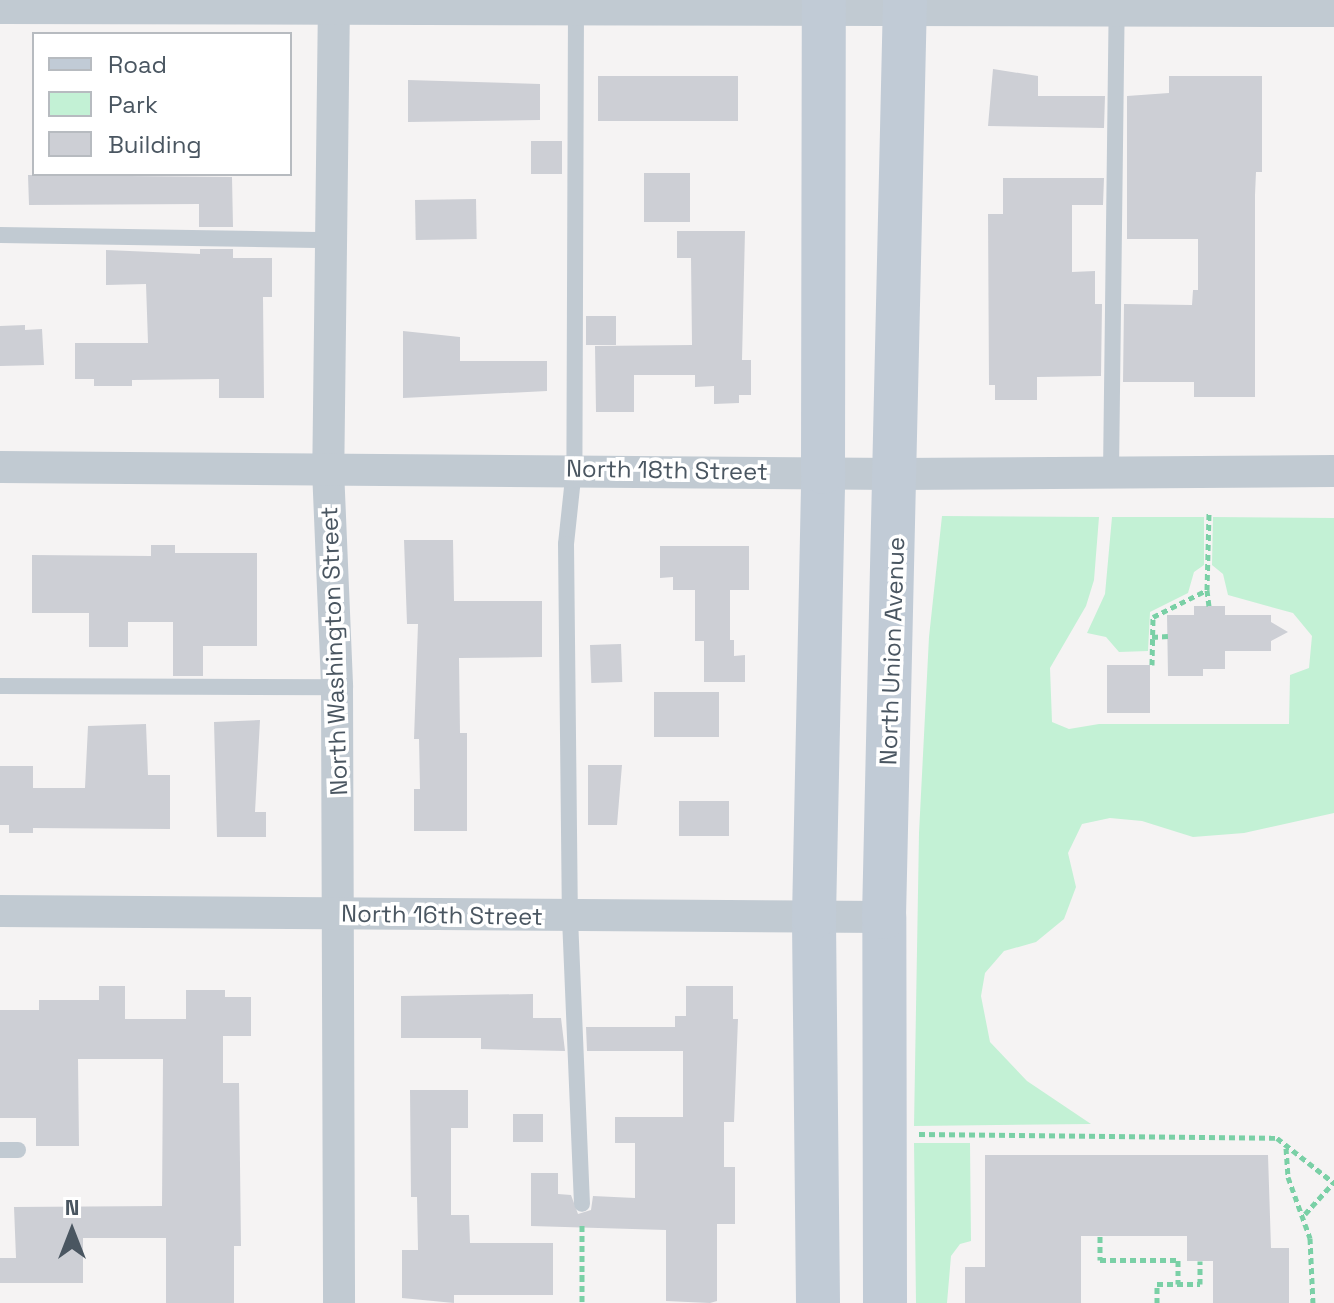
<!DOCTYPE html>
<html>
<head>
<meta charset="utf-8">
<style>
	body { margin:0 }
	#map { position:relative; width:1334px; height:1303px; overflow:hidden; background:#f5f3f3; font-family:"Space Grotesk",sans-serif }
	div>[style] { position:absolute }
	.green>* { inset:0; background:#c3f1d5 }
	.building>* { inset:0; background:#cdcfd5; transform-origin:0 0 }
	.path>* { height:5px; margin-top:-2.5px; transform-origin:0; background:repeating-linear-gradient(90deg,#7ad0a6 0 6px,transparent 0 10px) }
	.lane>* { height:16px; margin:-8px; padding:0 8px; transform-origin:8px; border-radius:8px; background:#c1cad2 }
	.street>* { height:32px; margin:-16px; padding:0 16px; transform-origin:16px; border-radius:16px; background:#c1cad2 }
	.secondary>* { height:44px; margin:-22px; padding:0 22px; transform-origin:22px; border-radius:22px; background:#c1cbd6 }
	span { translate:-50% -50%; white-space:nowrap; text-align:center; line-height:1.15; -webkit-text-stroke:7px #fff; paint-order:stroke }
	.street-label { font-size:24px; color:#4a5661 }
	.legend { position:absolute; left:32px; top:32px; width:260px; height:144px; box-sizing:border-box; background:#fff; border:2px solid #b7bbc0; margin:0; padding:10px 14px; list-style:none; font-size:24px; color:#4a5661 }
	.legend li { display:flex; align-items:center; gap:16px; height:40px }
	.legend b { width:40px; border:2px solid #b7bbc0 }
	.north { position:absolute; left:32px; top:1191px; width:80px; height:80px; -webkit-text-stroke:6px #fff; paint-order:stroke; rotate:0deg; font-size:22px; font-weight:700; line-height:32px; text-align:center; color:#4a5661 }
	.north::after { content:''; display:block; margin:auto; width:28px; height:36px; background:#4a5661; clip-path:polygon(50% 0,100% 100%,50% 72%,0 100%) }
</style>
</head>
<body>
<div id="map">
	<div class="green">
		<i style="clip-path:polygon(942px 516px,1099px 517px,1094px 580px,1086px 606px,1050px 668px,1052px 722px,1069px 729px,1099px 724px,1289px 724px,1290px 675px,1309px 668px,1312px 636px,1293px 613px,1228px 595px,1223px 574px,1212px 565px,1213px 517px,1334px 518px,1334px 813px,1244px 833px,1193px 837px,1142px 821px,1110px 818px,1082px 824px,1068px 853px,1076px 887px,1064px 919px,1036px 942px,1004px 951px,985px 973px,981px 996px,990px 1042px,1027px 1081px,1091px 1124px,914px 1126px,919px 833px,929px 637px)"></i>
		<i style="clip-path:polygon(1112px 517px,1204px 517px,1204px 565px,1194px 572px,1188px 593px,1150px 612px,1148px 651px,1119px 652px,1106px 637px,1087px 633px,1105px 594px)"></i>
		<i style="clip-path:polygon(914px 1143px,970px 1143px,971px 1241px,960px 1244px,951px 1256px,947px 1303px,916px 1303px)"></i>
	</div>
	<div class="building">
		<i style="clip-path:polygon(993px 69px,1038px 76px,1038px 96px,1105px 96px,1104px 128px,988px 126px)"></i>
		<i style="left:738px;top:76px;width:45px;height:140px;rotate:90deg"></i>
		<i style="clip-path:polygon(1169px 76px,1262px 76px,1262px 172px,1256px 172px,1255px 195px,1255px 397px,1194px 397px,1194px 382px,1123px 382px,1124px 304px,1192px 305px,1193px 290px,1198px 290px,1198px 239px,1127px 239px,1127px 96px,1169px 93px)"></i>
		<i style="clip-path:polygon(408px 80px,540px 84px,540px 120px,408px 122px)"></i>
		<i style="left:531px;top:141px;width:31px;height:33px"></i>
		<i style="left:644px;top:173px;width:46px;height:49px"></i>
		<i style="clip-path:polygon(28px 175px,232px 177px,233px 227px,199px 227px,199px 204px,29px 205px)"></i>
		<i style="clip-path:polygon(1003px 178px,1104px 178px,1103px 205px,1072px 205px,1072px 272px,1095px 271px,1095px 304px,1102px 304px,1101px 376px,1037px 377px,1037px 400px,995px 400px,995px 385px,989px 385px,988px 214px,1003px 214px)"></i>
		<i style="left:476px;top:199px;width:40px;height:61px;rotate:89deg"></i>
		<i style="clip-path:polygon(677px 231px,745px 231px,742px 360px,751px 360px,751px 395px,739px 395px,739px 403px,714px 404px,714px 386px,695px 387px,695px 375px,634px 375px,634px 412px,596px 412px,595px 346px,692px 345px,691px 258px,677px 258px)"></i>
		<i style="clip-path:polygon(200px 249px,233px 249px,233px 258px,272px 258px,272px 297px,263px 297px,264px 398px,219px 398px,219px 379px,132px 380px,132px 386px,94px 386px,94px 379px,75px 379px,75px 343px,148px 343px,146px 284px,106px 285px,106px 250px,200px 254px)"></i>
		<i style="left:586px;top:316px;width:30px;height:29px"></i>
		<i style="clip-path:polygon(25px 325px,25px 330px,42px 329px,44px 365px,0 366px,0 326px)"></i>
		<i style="clip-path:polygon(403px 331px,460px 337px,460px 361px,547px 361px,547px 391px,403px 398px)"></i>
		<i style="clip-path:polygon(404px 540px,453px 540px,454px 601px,542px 601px,542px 657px,459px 658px,460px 733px,467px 733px,467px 831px,414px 831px,414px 789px,420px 789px,419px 739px,414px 739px,418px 624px,407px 624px)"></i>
		<i style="clip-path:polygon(151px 545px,175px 545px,175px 553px,257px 553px,257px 646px,203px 646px,203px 676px,173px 676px,173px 622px,128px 622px,128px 647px,89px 647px,89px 613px,32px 613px,32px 555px,151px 556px)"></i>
		<i style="clip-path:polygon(660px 546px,749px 546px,749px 590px,730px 590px,730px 640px,734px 640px,734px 656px,745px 655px,745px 682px,704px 682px,704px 641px,695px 641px,695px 590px,673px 590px,673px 577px,660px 578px)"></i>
		<i style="clip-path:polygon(1194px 606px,1225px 606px,1225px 615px,1271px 615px,1271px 622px,1288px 632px,1271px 641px,1271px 651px,1225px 651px,1225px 669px,1203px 669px,1203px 676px,1168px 676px,1167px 615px,1194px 615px)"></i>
		<i style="left:621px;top:644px;width:38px;height:31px;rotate:88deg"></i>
		<i style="left:1107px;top:665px;width:43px;height:48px"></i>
		<i style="left:654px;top:692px;width:65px;height:45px"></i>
		<i style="clip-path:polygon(260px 720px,255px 812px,266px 812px,266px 837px,217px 837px,214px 722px)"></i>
		<i style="clip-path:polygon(146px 724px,148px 775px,170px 775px,170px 829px,33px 828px,33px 833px,9px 833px,9px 825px,0 825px,0 766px,33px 766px,33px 788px,85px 788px,88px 726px)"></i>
		<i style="clip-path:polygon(588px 765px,622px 765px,617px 825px,588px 825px)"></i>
		<i style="left:679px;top:801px;width:50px;height:35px"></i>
		<i style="clip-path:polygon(99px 986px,125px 986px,125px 1019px,186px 1019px,186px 990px,225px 990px,225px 997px,251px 997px,251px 1036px,223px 1036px,223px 1083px,239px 1083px,241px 1246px,234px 1246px,234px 1303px,166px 1303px,166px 1238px,83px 1238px,83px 1283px,0 1283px,0 1258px,16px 1258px,14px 1207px,162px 1206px,163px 1059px,78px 1059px,79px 1146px,36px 1146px,36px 1118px,0 1118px,0 1010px,39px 1010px,39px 1000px,99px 1000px)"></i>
		<i style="clip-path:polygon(686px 986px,733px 986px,733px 1019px,738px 1019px,734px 1122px,724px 1122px,724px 1167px,735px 1167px,735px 1224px,717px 1224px,717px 1301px,710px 1303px,666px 1301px,666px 1230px,531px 1226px,531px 1173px,558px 1173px,558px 1194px,571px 1195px,578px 1214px,591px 1210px,593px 1196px,635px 1198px,635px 1143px,615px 1143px,615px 1117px,683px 1117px,683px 1051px,587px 1051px,586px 1027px,675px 1027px,675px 1016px,686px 1016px)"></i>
		<i style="clip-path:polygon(533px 994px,533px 1018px,561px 1018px,565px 1051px,481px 1049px,481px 1038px,401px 1038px,401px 996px)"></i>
		<i style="clip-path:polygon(410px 1090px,468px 1090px,468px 1128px,451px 1128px,451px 1215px,469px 1215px,470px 1243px,553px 1243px,553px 1295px,454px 1295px,454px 1303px,402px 1298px,402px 1250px,418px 1250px,417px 1197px,411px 1197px)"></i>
		<i style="left:513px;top:1114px;width:30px;height:28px"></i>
		<i style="clip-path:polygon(985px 1155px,1268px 1155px,1271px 1248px,1289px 1248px,1289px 1303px,1213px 1303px,1213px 1261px,1187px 1261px,1187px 1236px,1081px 1236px,1081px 1303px,965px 1303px,965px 1267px,985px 1267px)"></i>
	</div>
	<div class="path">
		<i style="left:1207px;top:590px;width:16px;rotate:83deg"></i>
		<i style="left:1152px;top:637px;width:16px;rotate:-4deg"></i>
		<i style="left:1152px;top:665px;width:48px;rotate:-88.8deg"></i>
		<i style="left:1153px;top:617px;width:60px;rotate:-26.6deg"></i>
		<i style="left:1207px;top:590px;width:77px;rotate:-88.5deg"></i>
		<i style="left:919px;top:1134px;width:358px;rotate:0.6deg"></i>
		<i style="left:1277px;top:1138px;width:73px;rotate:38.3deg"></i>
		<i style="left:1286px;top:1148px;width:29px;rotate:86deg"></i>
		<i style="left:1288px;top:1177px;width:65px;rotate:70.2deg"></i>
		<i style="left:1310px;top:1238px;width:65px;rotate:87.4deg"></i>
		<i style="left:1305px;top:1214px;width:42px;rotate:-47.9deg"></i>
		<i style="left:582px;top:1225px;width:78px;rotate:90deg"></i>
		<i style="left:1100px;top:1236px;width:24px;rotate:90deg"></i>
		<i style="left:1100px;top:1260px;width:78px"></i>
		<i style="left:1178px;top:1260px;width:24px;rotate:90deg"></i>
		<i style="left:1157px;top:1303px;width:19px;rotate:-90deg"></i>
		<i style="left:1157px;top:1284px;width:43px"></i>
		<i style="left:1200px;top:1284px;width:23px;rotate:-90deg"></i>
	</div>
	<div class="lane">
		<i style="left:576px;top:6px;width:463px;rotate:90.2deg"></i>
		<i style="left:574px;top:469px;width:75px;rotate:96.1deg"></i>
		<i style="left:566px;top:544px;width:374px;rotate:89.4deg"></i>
		<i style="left:570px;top:918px;width:286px;rotate:87.6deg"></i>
		<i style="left:0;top:235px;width:334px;rotate:0.9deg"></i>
		<i style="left:1111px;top:473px;width:467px;rotate:-89.3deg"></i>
		<i style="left:0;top:686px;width:337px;rotate:0.2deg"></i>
		<i style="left:0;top:1150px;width:18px"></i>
	</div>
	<div class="street">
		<i style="left:334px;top:0;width:469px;rotate:90.7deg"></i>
		<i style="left:328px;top:469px;width:218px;rotate:87.6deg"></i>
		<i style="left:337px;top:687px;width:616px;rotate:89.81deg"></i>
		<i style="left:0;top:8px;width:1334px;rotate:0.13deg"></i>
		<i style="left:0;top:467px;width:897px;rotate:0.45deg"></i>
		<i style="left:897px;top:474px;width:437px;rotate:-0.4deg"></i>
		<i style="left:0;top:911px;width:884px;rotate:0.39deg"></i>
	</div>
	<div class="secondary">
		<i style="left:818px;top:1303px;width:386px;rotate:-90.6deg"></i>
		<i style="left:814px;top:917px;width:445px;rotate:-88.8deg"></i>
		<i style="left:823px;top:472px;width:472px;rotate:-89.9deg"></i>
		<i style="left:885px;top:1303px;width:386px;rotate:-90.1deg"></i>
		<i style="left:884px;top:917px;width:917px;rotate:-88.69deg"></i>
	</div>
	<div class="street-label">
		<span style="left:667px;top:470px;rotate:1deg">North 18th Street</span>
		<span style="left:334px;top:651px;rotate:-92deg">North Washington Street</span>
		<span style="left:892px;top:651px;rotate:-88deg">North Union Avenue</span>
		<span style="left:442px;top:915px;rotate:1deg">North 16th Street</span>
	</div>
	<ul class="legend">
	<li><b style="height:10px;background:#c1cbd6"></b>Road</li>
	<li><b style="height:22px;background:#c3f1d5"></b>Park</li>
	<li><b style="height:22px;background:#cdcfd5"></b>Building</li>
	</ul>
	<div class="north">N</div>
</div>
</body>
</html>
